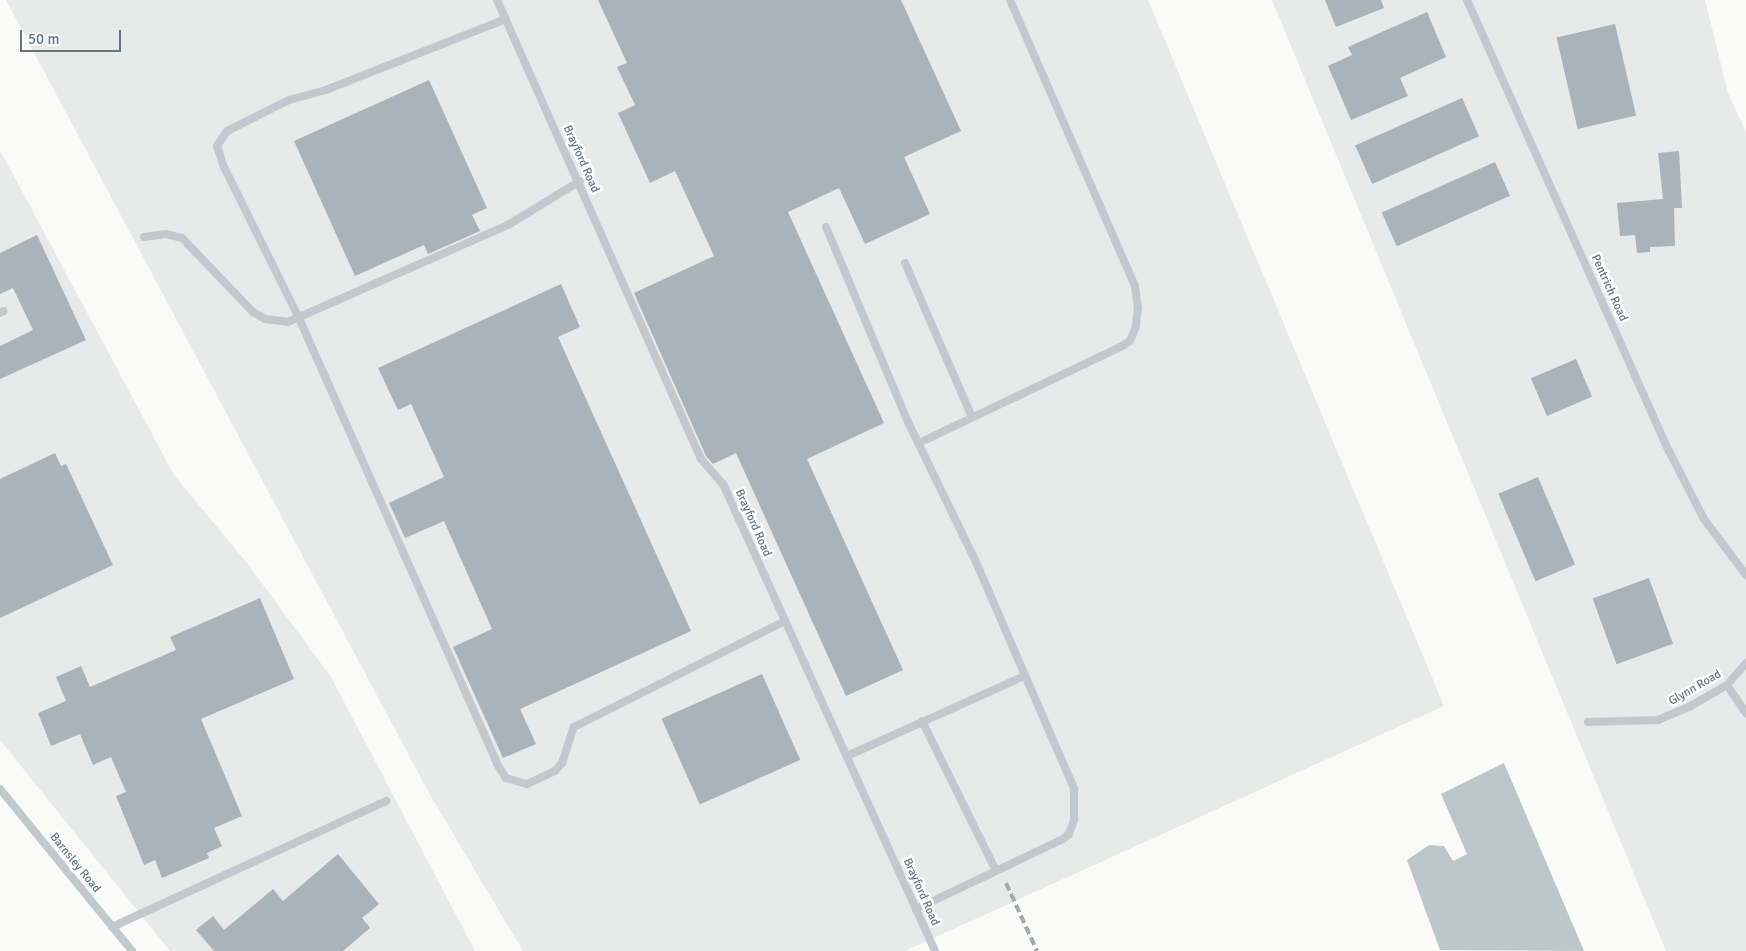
<!DOCTYPE html>
<html>
<head>
<meta charset="utf-8">
<style>
	body { margin:0 }
	#map { position:relative; width:1746px; height:951px; overflow:hidden; background:#fafaf8; font-family:Signika,sans-serif }
	div>[style] { position:absolute }
	.built>* { inset:0; background:#e8e9e9 }
	.water>* { inset:0; background:#bbc7cb }
	.building>* { inset:0; background:#aab3b9; transform-origin:0 0 }
	.service>* { height:8px; margin:-4px; padding:0 4px; transform-origin:4px; border-radius:4px; background:#c3c8cc }
	.rail>* { height:4px; margin-top:-2px; transform-origin:0; background:repeating-linear-gradient(90deg,#a2aab0 0 8px,transparent 0 12px) }
	span { translate:-50% -50%; white-space:nowrap; text-align:center; line-height:1.15; -webkit-text-stroke:5px #fff; paint-order:stroke }
	.street-label { font-size:12px; color:#657683 }
	.scale { position:absolute; left:20px; top:30px; width:101px; height:22px; box-sizing:border-box; border:2px solid #657683; border-top:0; padding-left:6px; font-size:15px; line-height:18px; white-space:nowrap; color:#657683; -webkit-text-stroke:4px #fff; paint-order:stroke }
</style>
</head>
<body>
<div id="map">
	<div class="built">
		<i style="clip-path:polygon(6px 0,1148px 0,1444px 706px,905px 951px,523px 951px,429px 793px)"></i>
		<i style="clip-path:polygon(1272px 0,1705px 0,1728px 93px,1746px 132px,1746px 951px,1666px 951px)"></i>
		<i style="clip-path:polygon(0 150px,174px 475px,247px 563px,331px 677px,475px 951px,170px 951px,0 740px)"></i>
	</div>
	<div class="water">
		<i style="clip-path:polygon(1504px 763px,1584px 951px,1440px 950px,1407px 860px,1429px 845px,1444px 846px,1453px 861px,1467px 854px,1441px 794px)"></i>
	</div>
	<div class="building">
		<i style="clip-path:polygon(598px 0,901px 0,961px 131px,904px 157px,930px 214px,865px 244px,839px 188px,788px 212px,884px 423px,807px 459px,903px 670px,846px 696px,736px 453px,713px 464px,706px 456px,634px 293px,714px 256px,675px 171px,650px 183px,618px 113px,635px 105px,617px 67px,627px 63px)"></i>
		<i style="clip-path:polygon(1325px 0,1381px 0,1384px 8px,1336px 27px)"></i>
		<i style="clip-path:polygon(1427px 12px,1446px 57px,1400px 78px,1408px 96px,1351px 120px,1328px 66px,1352px 55px,1348px 47px)"></i>
		<i style="left:1615px;top:24px;width:94px;height:60px;rotate:77deg"></i>
		<i style="clip-path:polygon(429px 80px,487px 208px,472px 215px,480px 231px,428px 254px,424px 245px,355px 276px,294px 141px)"></i>
		<i style="left:1462px;top:98px;width:42px;height:117px;rotate:66deg"></i>
		<i style="clip-path:polygon(1679px 151px,1682px 208px,1674px 208px,1675px 246px,1650px 247px,1650px 252px,1637px 253px,1635px 235px,1620px 236px,1617px 203px,1663px 199px,1658px 153px)"></i>
		<i style="left:1495px;top:162px;width:37px;height:124px;rotate:66deg"></i>
		<i style="clip-path:polygon(37px 235px,86px 340px,0 379px,0 346px,33px 330px,13px 288px,0 294px,0 253px)"></i>
		<i style="clip-path:polygon(561px 284px,580px 327px,558px 337px,691px 631px,520px 709px,536px 744px,503px 758px,453px 647px,492px 629px,444px 521px,405px 538px,389px 503px,444px 477px,411px 404px,398px 410px,378px 368px)"></i>
		<i style="left:1576px;top:359px;width:41px;height:49px;rotate:67deg"></i>
		<i style="clip-path:polygon(55px 453px,61px 466px,66px 464px,113px 565px,0 618px,0 479px)"></i>
		<i style="left:1538px;top:477px;width:95px;height:43px;rotate:67deg"></i>
		<i style="left:1649px;top:578px;width:70px;height:60px;rotate:70deg"></i>
		<i style="clip-path:polygon(260px 598px,294px 679px,201px 719px,242px 816px,214px 828px,222px 846px,207px 853px,209px 858px,162px 878px,155px 860px,144px 865px,116px 796px,126px 792px,111px 757px,93px 765px,80px 734px,51px 746px,38px 713px,66px 701px,56px 677px,81px 666px,90px 687px,176px 650px,170px 637px)"></i>
		<i style="left:762px;top:674px;width:94px;height:110px;rotate:66deg"></i>
		<i style="clip-path:polygon(338px 854px,379px 904px,362px 918px,370px 928px,343px 951px,214px 951px,196px 930px,213px 916px,224px 930px,273px 889px,283px 901px)"></i>
	</div>
	<div class="service">
		<i style="left:497px;top:0;width:502px;rotate:66.04deg"></i>
		<i style="left:701px;top:459px;width:33px;rotate:49deg"></i>
		<i style="left:723px;top:484px;width:513px;rotate:65.58deg"></i>
		<i style="left:1467px;top:0;width:494px;rotate:65.9deg"></i>
		<i style="left:1669px;top:451px;width:76px;rotate:62.8deg"></i>
		<i style="left:1704px;top:519px;width:70px;rotate:53.1deg"></i>
		<i style="left:506px;top:19px;width:193px;rotate:158.5deg"></i>
		<i style="left:326px;top:90px;width:38px;rotate:165deg"></i>
		<i style="left:289px;top:100px;width:69px;rotate:153.4deg"></i>
		<i style="left:227px;top:131px;width:18px;rotate:124deg"></i>
		<i style="left:217px;top:146px;width:22px;rotate:72deg"></i>
		<i style="left:224px;top:167px;width:166px;rotate:63.6deg"></i>
		<i style="left:298px;top:316px;width:490px;rotate:66deg"></i>
		<i style="left:497px;top:764px;width:17px;rotate:57deg"></i>
		<i style="left:506px;top:778px;width:22px;rotate:16deg"></i>
		<i style="left:527px;top:784px;width:31px;rotate:-25deg"></i>
		<i style="left:555px;top:771px;width:11px;rotate:-49deg"></i>
		<i style="left:562px;top:763px;width:38px;rotate:-72deg"></i>
		<i style="left:574px;top:727px;width:236px;rotate:-26.7deg"></i>
		<i style="left:826px;top:227px;width:212px;rotate:67.2deg"></i>
		<i style="left:908px;top:422px;width:156px;rotate:64.1deg"></i>
		<i style="left:976px;top:562px;width:247px;rotate:66.6deg"></i>
		<i style="left:1074px;top:789px;width:31px;rotate:90deg"></i>
		<i style="left:1074px;top:820px;width:15px;rotate:110deg"></i>
		<i style="left:1069px;top:834px;width:8px;rotate:140deg"></i>
		<i style="left:1063px;top:839px;width:163px;rotate:154.5deg"></i>
		<i style="left:144px;top:237px;width:22px;rotate:-8deg"></i>
		<i style="left:166px;top:234px;width:16px;rotate:14deg"></i>
		<i style="left:182px;top:238px;width:103px;rotate:46.2deg"></i>
		<i style="left:253px;top:312px;width:14px;rotate:30deg"></i>
		<i style="left:265px;top:319px;width:23px;rotate:7deg"></i>
		<i style="left:288px;top:322px;width:240px;rotate:-23.8deg"></i>
		<i style="left:508px;top:225px;width:84px;rotate:-31.4deg"></i>
		<i style="left:905px;top:263px;width:168px;rotate:66.5deg"></i>
		<i style="left:0;top:313px;width:4px;rotate:-27deg"></i>
		<i style="left:919px;top:443px;width:225px;rotate:-25.5deg"></i>
		<i style="left:1122px;top:346px;width:9px;rotate:-32deg"></i>
		<i style="left:1130px;top:341px;width:16px;rotate:-68deg"></i>
		<i style="left:1136px;top:326px;width:18px;rotate:-84deg"></i>
		<i style="left:1138px;top:308px;width:22px;rotate:-98deg"></i>
		<i style="left:1135px;top:286px;width:312px;rotate:-113.6deg"></i>
		<i style="left:1727px;top:685px;width:34px;rotate:56deg"></i>
		<i style="left:922px;top:721px;width:167px;rotate:63.7deg"></i>
		<i style="left:1588px;top:722px;width:70px;rotate:-1.6deg"></i>
		<i style="left:1658px;top:720px;width:34px;rotate:-23deg"></i>
		<i style="left:1689px;top:707px;width:44px;rotate:-30.1deg"></i>
		<i style="left:1727px;top:685px;width:29px;rotate:-49deg"></i>
		<i style="left:847px;top:756px;width:194px;rotate:-24.3deg"></i>
		<i style="left:0;top:789px;width:209px;rotate:50.8deg"></i>
		<i style="left:112px;top:927px;width:302px;rotate:-24.7deg"></i>
	</div>
	<div class="rail">
		<i style="left:1006px;top:883px;width:75px;rotate:65.5deg"></i>
	</div>
	<div class="street-label">
		<span style="left:581px;top:159px;rotate:66deg">Brayford Road</span>
		<span style="left:1609px;top:288px;rotate:66deg">Pentrich Road</span>
		<span style="left:753px;top:523px;rotate:66deg">Brayford Road</span>
		<span style="left:1695px;top:688px;rotate:-30deg">Glynn Road</span>
		<span style="left:75px;top:863px;rotate:51deg">Barnsley Road</span>
		<span style="left:921px;top:892px;rotate:66deg">Brayford Road</span>
	</div>
	<div class="scale">50 m</div>
</div>
</body>
</html>
